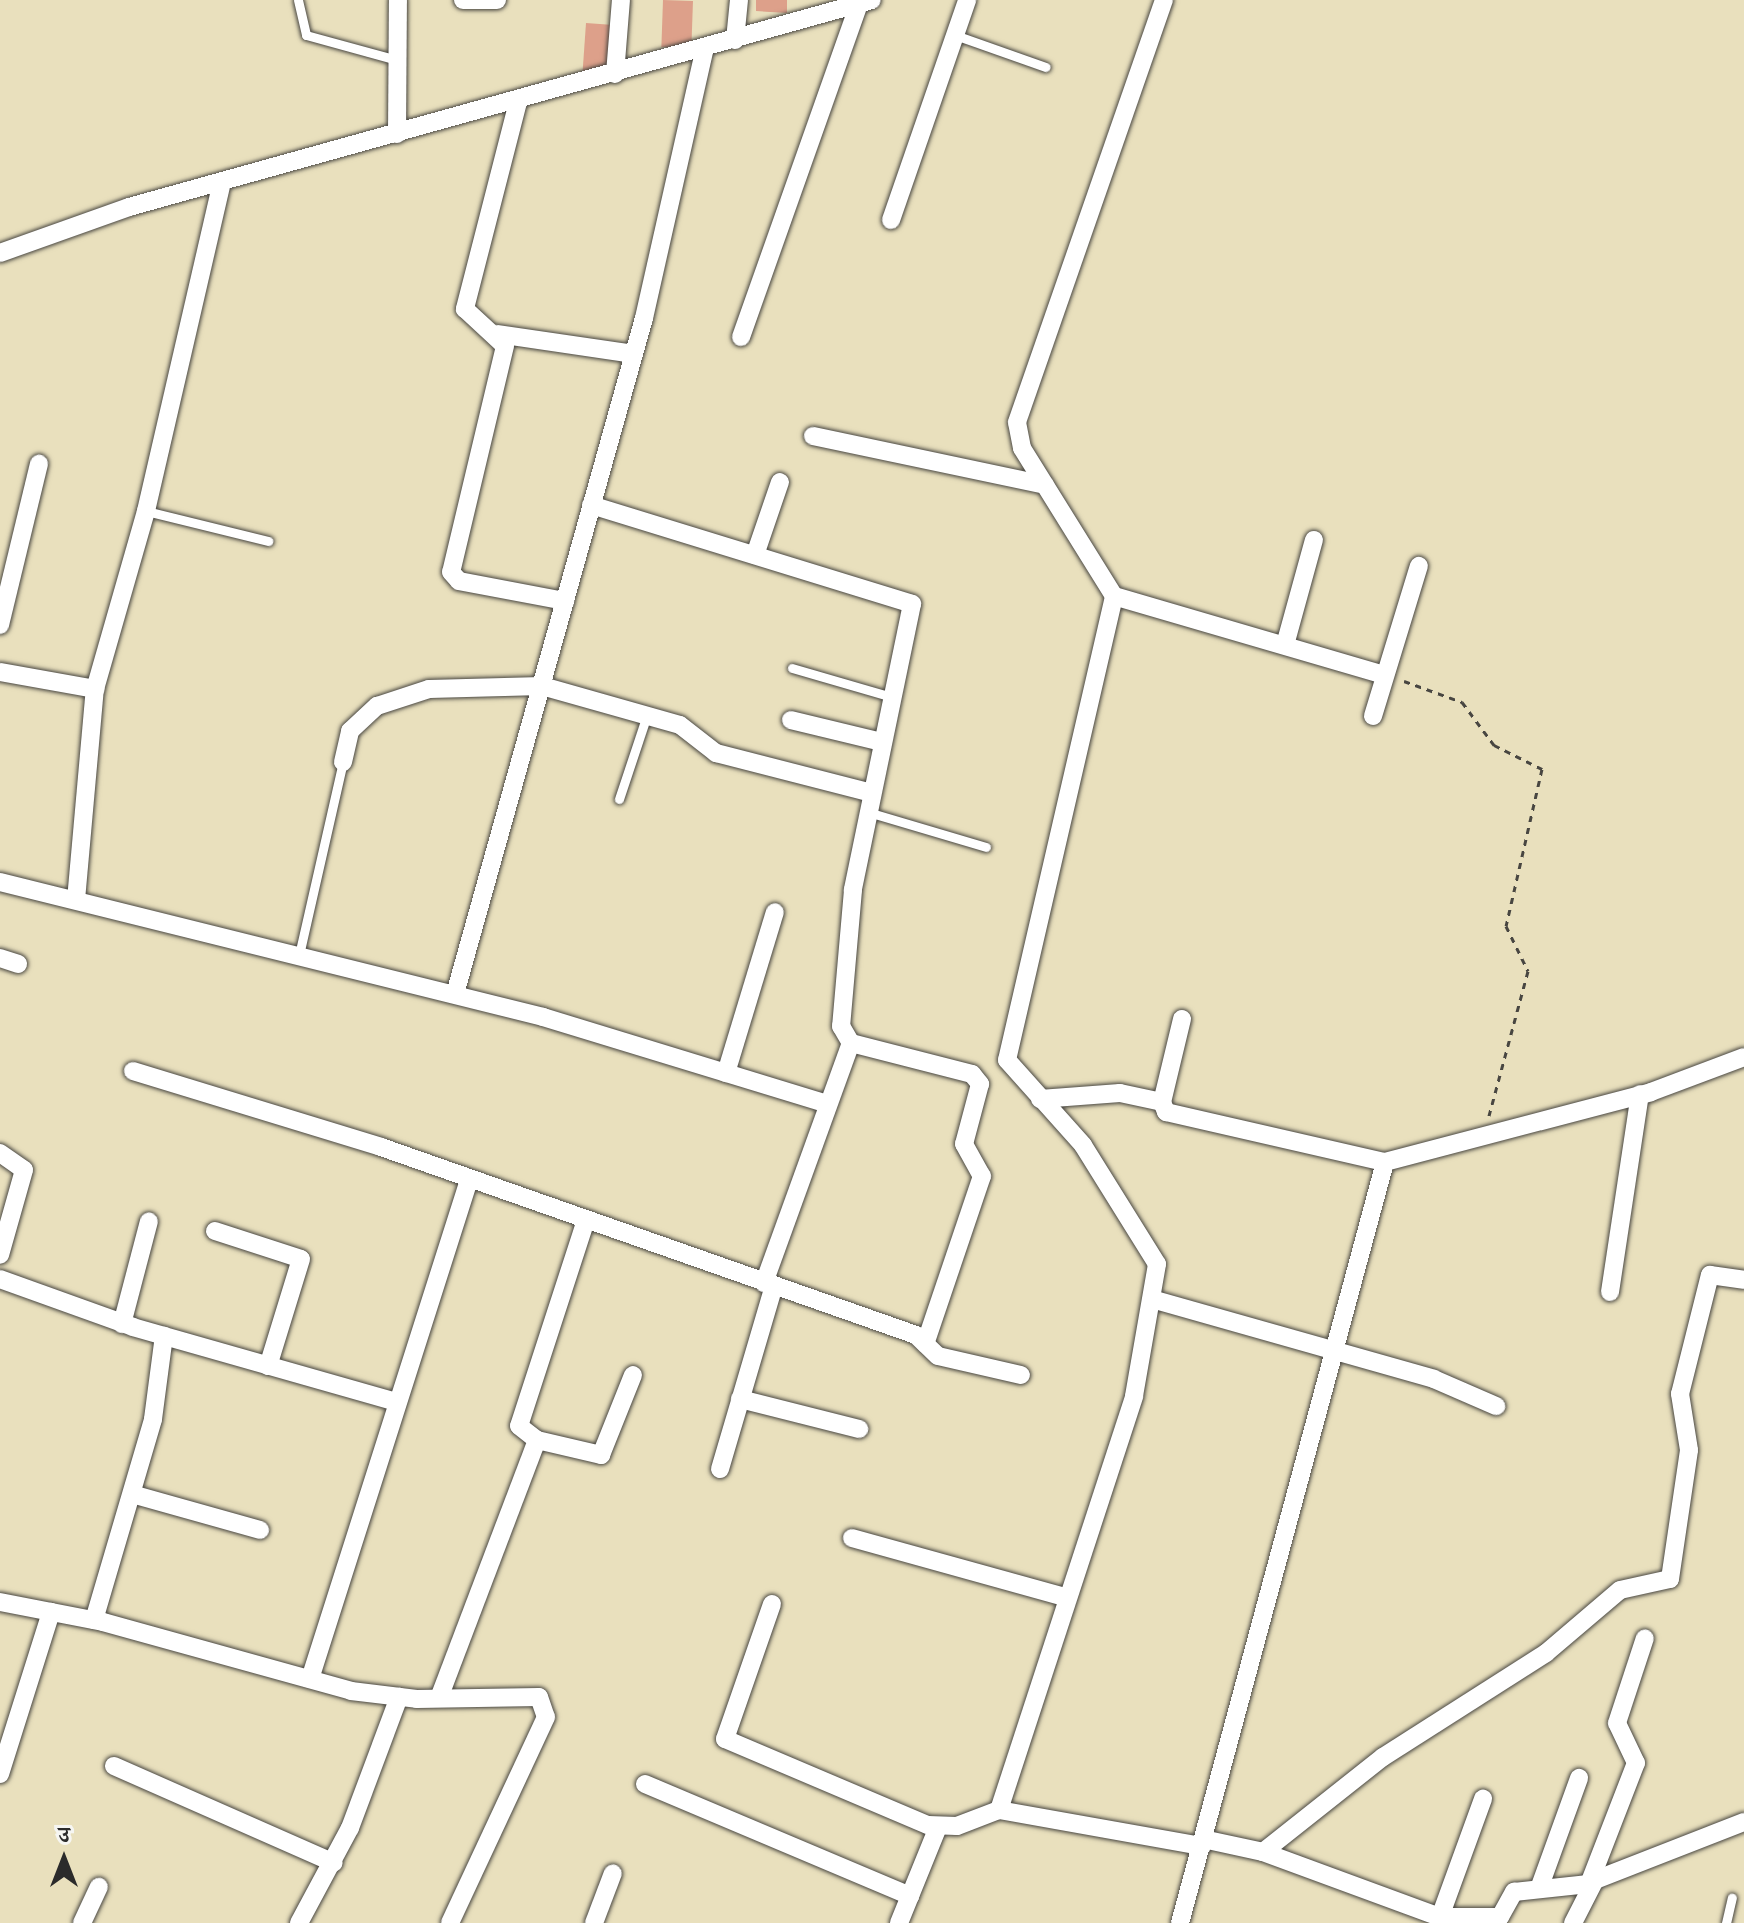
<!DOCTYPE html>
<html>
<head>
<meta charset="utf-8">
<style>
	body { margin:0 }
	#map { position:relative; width:1744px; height:1923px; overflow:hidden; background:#e9e0bd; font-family:"IM FELL Double Pica","Noto Serif Devanagari",serif }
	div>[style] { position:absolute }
	.building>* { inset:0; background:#dda08a; transform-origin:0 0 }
	.path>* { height:3px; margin-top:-1.5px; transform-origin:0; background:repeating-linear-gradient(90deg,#484641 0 6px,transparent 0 12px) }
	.roads { filter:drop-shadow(0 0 2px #484641) drop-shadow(0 0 2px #484641) }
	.lane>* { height:9px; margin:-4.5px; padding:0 4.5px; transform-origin:4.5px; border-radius:4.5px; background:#fff }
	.street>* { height:18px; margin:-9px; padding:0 9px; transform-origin:9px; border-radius:9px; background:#fff }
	span { translate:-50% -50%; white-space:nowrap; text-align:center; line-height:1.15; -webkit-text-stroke:6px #f6f6f2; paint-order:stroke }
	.north { position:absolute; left:24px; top:1819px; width:80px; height:80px; -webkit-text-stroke:6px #f6f6f2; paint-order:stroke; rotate:0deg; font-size:22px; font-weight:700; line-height:32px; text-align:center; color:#2b2b2b }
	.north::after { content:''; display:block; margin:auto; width:28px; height:36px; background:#2b2b2b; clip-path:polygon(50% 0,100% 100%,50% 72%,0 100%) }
</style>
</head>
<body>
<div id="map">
	<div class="building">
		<i style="left:663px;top:0;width:30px;height:47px;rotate:2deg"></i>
		<i style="clip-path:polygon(756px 0,787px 0,787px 13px,756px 11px)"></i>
		<i style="left:586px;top:23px;width:31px;height:48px;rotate:4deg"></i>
	</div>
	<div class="path">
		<i style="left:1404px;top:681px;width:62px;rotate:19.9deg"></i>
		<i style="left:1462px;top:702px;width:54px;rotate:53.3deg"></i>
		<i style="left:1494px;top:745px;width:54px;rotate:26.6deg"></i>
		<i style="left:1542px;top:769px;width:161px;rotate:102.9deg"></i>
		<i style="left:1506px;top:926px;width:50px;rotate:63.9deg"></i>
		<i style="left:1528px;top:971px;width:150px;rotate:105.1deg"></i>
	</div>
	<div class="roads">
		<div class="lane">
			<i style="left:298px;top:0;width:36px;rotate:77deg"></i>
			<i style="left:306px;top:35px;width:94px;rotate:15.4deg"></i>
			<i style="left:955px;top:35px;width:96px;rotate:19.4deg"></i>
			<i style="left:146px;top:511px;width:126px;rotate:13.8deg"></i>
			<i style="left:792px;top:668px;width:104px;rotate:16.2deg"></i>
			<i style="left:619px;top:799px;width:89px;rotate:-71.6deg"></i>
			<i style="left:868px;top:812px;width:123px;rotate:16.5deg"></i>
			<i style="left:299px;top:955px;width:198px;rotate:-77.2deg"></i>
			<i style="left:1726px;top:1923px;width:26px;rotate:-77deg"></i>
		</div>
		<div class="street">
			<i style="left:463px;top:0;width:34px"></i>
			<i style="left:735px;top:40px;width:40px;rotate:-84.3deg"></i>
			<i style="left:615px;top:74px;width:74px;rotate:-85.4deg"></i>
			<i style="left:518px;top:102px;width:214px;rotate:104.4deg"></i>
			<i style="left:465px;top:309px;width:54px;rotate:42.8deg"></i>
			<i style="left:505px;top:346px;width:232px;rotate:103.4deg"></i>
			<i style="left:451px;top:572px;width:12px;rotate:48deg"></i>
			<i style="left:459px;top:581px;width:108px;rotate:10.7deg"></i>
			<i style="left:397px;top:134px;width:134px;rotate:-89.6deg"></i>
			<i style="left:891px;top:220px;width:233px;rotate:-70.9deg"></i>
			<i style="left:0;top:253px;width:137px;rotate:-19.6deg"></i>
			<i style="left:129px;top:207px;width:771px;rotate:-15.57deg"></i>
			<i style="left:497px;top:334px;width:138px;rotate:8.3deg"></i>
			<i style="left:741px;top:337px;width:353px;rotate:-70.5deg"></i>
			<i style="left:813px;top:436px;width:237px;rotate:11.9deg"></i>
			<i style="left:591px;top:505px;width:336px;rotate:17.1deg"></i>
			<i style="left:912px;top:604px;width:292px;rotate:101.7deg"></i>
			<i style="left:853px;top:890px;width:137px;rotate:95deg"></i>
			<i style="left:841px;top:1026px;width:20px;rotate:60deg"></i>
			<i style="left:851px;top:1043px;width:125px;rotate:14.4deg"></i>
			<i style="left:972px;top:1074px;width:13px;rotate:51deg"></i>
			<i style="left:980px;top:1084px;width:62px;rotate:104.9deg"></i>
			<i style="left:964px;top:1144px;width:37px;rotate:61deg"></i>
			<i style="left:982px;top:1176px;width:177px;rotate:108.7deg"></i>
			<i style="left:755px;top:555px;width:77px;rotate:-71.1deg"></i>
			<i style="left:1114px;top:596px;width:282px;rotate:16.3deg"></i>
			<i style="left:0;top:625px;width:166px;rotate:-76.4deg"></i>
			<i style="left:1285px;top:645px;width:109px;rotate:-74.6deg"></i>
			<i style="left:0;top:672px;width:97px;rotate:10.1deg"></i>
			<i style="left:1373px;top:716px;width:157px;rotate:-73deg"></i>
			<i style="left:791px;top:720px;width:94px;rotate:13.6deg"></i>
			<i style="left:343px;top:762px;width:32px;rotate:-77deg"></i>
			<i style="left:350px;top:731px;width:37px;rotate:-43deg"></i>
			<i style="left:377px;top:706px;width:55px;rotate:-18.1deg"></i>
			<i style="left:429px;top:689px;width:113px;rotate:-1.5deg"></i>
			<i style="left:542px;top:686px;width:143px;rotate:15.8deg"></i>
			<i style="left:680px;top:725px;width:46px;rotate:37.9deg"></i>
			<i style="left:716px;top:753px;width:161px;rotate:14.4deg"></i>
			<i style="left:0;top:882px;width:560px;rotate:13.96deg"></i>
			<i style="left:543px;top:1017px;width:298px;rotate:17deg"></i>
			<i style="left:76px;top:900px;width:212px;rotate:-84.9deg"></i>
			<i style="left:95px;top:689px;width:185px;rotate:-74deg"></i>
			<i style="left:146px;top:511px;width:338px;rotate:-77deg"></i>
			<i style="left:0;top:958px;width:19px;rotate:18deg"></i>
			<i style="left:455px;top:994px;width:702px;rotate:-74.38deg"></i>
			<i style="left:644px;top:318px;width:277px;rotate:-77.3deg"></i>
			<i style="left:1182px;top:1019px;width:85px;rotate:103.5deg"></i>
			<i style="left:1162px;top:1102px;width:11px;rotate:68deg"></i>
			<i style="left:1166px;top:1112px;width:225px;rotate:12.9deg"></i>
			<i style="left:1385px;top:1162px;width:275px;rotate:-14.7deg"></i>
			<i style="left:1651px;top:1092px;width:99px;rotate:-20.6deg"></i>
			<i style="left:133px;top:1071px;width:259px;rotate:17deg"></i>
			<i style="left:381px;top:1147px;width:567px;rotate:19.36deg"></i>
			<i style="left:916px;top:1335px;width:30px;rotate:44deg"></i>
			<i style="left:938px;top:1356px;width:85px;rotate:12.9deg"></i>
			<i style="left:726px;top:1073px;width:168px;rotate:-73.1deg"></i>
			<i style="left:1040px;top:1099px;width:80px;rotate:-4.3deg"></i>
			<i style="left:1120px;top:1093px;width:43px;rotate:12.1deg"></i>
			<i style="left:0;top:1153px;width:29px;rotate:35deg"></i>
			<i style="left:24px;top:1170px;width:88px;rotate:105.8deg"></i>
			<i style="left:585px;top:1223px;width:213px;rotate:108deg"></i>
			<i style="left:519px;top:1426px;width:23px;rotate:38deg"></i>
			<i style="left:537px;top:1440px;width:66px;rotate:13.2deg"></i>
			<i style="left:601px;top:1455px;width:86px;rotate:-68.2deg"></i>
			<i style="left:215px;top:1231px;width:90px;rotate:18deg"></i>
			<i style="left:301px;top:1259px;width:112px;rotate:107.1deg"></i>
			<i style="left:0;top:1279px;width:141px;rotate:19.8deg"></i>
			<i style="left:133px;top:1327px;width:270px;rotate:15.9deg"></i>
			<i style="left:764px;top:1283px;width:255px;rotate:-70.1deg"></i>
			<i style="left:1610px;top:1292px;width:200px;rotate:-81.4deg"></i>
			<i style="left:1152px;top:1299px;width:293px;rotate:15.8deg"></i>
			<i style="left:1434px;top:1379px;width:68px;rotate:23.5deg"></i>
			<i style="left:122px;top:1324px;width:106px;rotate:-75.3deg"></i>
			<i style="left:740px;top:1399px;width:123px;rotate:14.1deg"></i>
			<i style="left:720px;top:1469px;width:191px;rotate:-73.6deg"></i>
			<i style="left:132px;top:1494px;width:133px;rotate:15.7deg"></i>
			<i style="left:852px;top:1538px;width:221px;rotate:15.5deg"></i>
			<i style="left:0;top:1602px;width:105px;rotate:11deg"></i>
			<i style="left:103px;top:1622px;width:257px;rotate:15.5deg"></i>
			<i style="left:351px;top:1691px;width:66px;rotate:6.9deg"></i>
			<i style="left:417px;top:1699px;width:122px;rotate:-0.9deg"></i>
			<i style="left:539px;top:1697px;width:21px;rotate:71deg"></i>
			<i style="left:546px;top:1717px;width:227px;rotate:115deg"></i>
			<i style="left:772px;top:1604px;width:143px;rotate:109.2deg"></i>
			<i style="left:725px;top:1739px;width:220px;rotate:23deg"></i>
			<i style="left:928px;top:1825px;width:29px;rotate:2deg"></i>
			<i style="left:957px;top:1826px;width:45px;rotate:-20.9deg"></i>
			<i style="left:999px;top:1810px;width:435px;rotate:-71.9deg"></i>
			<i style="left:1134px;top:1396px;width:134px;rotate:-80.1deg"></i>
			<i style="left:1157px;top:1264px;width:140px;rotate:-121.9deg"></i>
			<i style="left:1083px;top:1145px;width:114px;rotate:-131.8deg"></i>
			<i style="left:1007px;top:1060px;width:476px;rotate:-77deg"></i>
			<i style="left:1114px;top:596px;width:174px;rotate:-121.9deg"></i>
			<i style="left:1022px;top:448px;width:26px;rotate:-101deg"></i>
			<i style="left:1017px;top:422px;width:447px;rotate:-70.8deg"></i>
			<i style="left:94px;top:1620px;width:209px;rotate:-73.6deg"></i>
			<i style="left:153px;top:1419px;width:84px;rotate:-82.5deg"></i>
			<i style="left:310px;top:1679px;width:524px;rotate:-72.33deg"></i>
			<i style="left:439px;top:1698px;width:276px;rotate:-69.2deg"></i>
			<i style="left:114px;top:1766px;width:240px;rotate:23.8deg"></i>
			<i style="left:0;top:1774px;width:170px;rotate:-72.5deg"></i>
			<i style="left:645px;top:1784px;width:288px;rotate:22.9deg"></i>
			<i style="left:999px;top:1810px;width:206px;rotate:10.1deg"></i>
			<i style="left:1203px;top:1839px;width:61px;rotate:12.2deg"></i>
			<i style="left:1263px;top:1852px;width:189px;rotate:20.2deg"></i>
			<i style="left:1440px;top:1917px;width:126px;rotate:-70deg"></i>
			<i style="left:1263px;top:1852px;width:153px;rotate:-38.4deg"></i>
			<i style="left:1383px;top:1757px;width:193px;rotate:-32.5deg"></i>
			<i style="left:1546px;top:1653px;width:97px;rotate:-40.4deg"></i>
			<i style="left:1620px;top:1590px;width:51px;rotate:-12.4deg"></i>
			<i style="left:1670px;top:1579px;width:130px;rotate:-81.6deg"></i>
			<i style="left:1689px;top:1450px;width:57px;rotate:-99.1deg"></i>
			<i style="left:1680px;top:1394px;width:123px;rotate:-75.9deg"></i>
			<i style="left:1710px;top:1275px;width:34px;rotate:8deg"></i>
			<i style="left:1540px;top:1886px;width:115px;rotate:-70.1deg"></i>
			<i style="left:1440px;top:1917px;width:60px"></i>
			<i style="left:1500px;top:1917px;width:29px;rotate:-61deg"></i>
			<i style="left:1514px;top:1892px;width:75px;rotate:-6.1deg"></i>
			<i style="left:1589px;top:1884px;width:130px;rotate:-68.8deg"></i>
			<i style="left:1636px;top:1763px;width:44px;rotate:-115.4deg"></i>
			<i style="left:1617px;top:1723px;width:89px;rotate:-71.8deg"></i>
			<i style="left:82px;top:1923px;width:40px;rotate:-65deg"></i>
			<i style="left:299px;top:1923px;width:108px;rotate:-61.8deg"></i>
			<i style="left:350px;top:1828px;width:140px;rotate:-69.5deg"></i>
			<i style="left:594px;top:1923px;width:53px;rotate:-69.2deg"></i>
			<i style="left:899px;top:1923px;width:104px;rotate:-67.9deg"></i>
			<i style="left:1180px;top:1923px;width:788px;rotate:-74.92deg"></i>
			<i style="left:1573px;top:1923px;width:48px;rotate:-62.9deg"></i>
			<i style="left:1595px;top:1880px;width:160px;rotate:-21.3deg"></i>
		</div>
	</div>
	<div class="north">उ</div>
</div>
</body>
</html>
